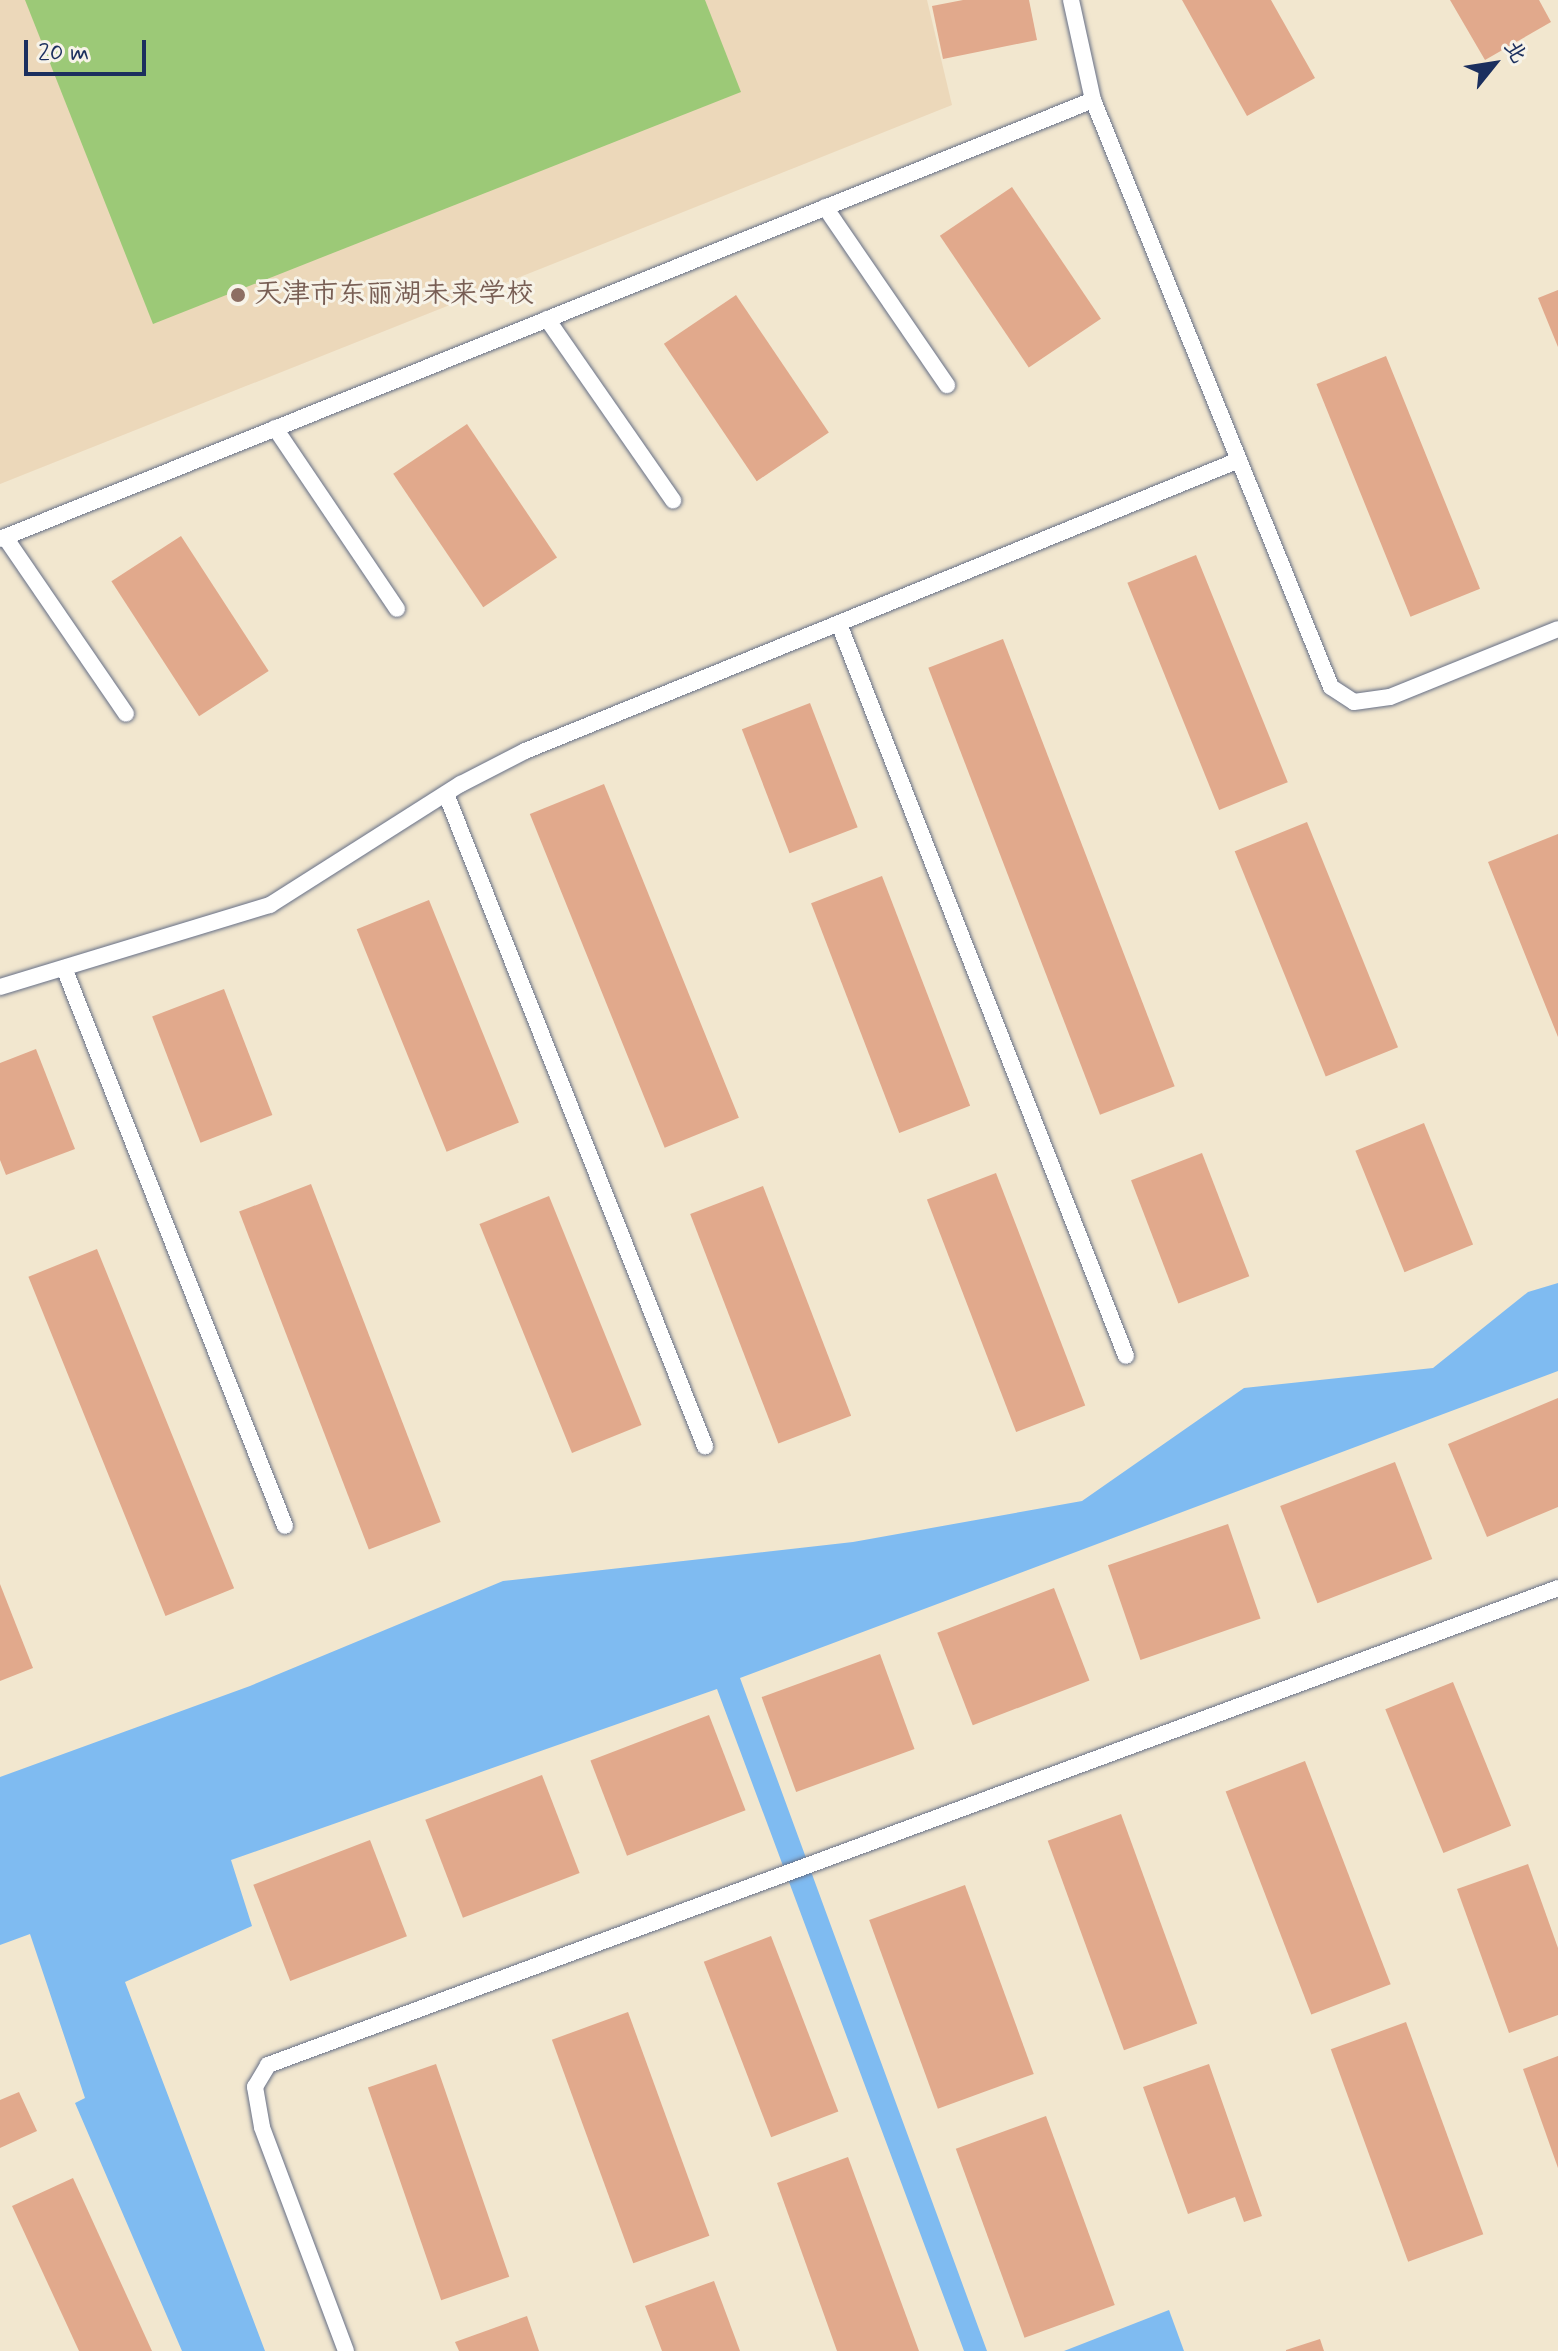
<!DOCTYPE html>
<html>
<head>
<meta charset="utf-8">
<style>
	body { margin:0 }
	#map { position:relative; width:1558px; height:2351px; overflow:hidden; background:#f2e7cf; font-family:Mynerve,"LXGW WenKai TC",sans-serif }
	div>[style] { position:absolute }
	.built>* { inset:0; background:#ecd8ba }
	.green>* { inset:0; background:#9cc977 }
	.water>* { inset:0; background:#7fbbf1 }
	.building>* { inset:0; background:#e1a98c; transform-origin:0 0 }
	.roads { filter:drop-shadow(0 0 2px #666f86) drop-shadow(0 0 2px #666f86) }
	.lane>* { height:16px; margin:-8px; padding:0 8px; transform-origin:8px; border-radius:8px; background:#fff }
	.dots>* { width:22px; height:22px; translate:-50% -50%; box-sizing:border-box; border:4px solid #f7f3e8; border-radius:50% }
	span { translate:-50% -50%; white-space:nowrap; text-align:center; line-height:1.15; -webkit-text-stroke:6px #f7f3e8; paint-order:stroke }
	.education-label { font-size:28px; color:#785e54 }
	.left { translate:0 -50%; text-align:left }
	.north { position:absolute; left:1454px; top:24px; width:80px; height:80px; -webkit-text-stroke:6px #f7f3e8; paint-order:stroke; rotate:60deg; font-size:22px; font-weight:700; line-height:32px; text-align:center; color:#1b2f5e }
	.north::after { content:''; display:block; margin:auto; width:28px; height:36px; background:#1b2f5e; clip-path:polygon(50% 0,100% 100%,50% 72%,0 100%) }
	.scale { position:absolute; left:24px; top:40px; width:122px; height:36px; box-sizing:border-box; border:4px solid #1b2f5e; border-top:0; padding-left:10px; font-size:24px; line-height:28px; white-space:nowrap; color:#1b2f5e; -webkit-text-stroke:6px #f7f3e8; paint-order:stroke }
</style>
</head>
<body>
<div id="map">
	<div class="built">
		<i style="clip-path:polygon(0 0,927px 0,952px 105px,0 484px)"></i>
	</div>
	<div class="green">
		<i style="clip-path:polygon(25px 0,705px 0,741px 92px,153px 324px)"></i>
	</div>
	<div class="water">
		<i style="clip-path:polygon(1558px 1283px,1558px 1371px,740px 1678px,987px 2351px,964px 2351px,717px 1689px,231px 1860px,252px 1926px,125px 1982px,265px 2351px,182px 2351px,75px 2103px,85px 2098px,30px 1934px,0 1945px,0 1777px,250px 1686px,503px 1581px,853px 1542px,1082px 1501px,1244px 1388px,1433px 1368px,1528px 1292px)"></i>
		<i style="clip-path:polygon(1169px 2310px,1184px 2351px,1064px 2351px)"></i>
	</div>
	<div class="building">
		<i style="clip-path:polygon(963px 0,1029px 0,1037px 40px,943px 59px,932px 6px)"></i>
		<i style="clip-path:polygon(1182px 0,1271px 0,1315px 78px,1247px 116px)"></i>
		<i style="clip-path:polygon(1450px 0,1539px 0,1551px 22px,1485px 60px)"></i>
		<i style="left:1012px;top:187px;width:159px;height:87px;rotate:56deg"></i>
		<i style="clip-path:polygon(1558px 290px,1558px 347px,1538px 298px)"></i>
		<i style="left:736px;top:295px;width:166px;height:87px;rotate:56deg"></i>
		<i style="left:1386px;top:356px;width:251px;height:75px;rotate:68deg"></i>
		<i style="left:467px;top:424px;width:161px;height:89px;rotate:56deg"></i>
		<i style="left:181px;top:536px;width:161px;height:83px;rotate:57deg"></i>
		<i style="left:1196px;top:555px;width:245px;height:74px;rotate:68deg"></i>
		<i style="left:1003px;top:639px;width:479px;height:80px;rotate:69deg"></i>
		<i style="left:810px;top:703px;width:133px;height:73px;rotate:69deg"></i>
		<i style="left:604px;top:784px;width:360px;height:80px;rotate:68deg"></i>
		<i style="left:1307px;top:822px;width:243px;height:78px;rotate:68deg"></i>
		<i style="clip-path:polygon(1558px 834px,1558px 1037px,1488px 862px)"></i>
		<i style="left:882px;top:876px;width:246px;height:76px;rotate:69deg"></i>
		<i style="left:429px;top:900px;width:240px;height:78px;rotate:68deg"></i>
		<i style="left:224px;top:989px;width:135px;height:77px;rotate:69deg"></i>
		<i style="clip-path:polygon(36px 1049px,75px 1149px,6px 1175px,0 1160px,0 1063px)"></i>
		<i style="left:1424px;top:1123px;width:131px;height:74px;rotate:68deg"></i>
		<i style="left:1202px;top:1153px;width:132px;height:76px;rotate:69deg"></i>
		<i style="left:996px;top:1173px;width:249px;height:74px;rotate:69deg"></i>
		<i style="left:311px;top:1184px;width:362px;height:77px;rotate:69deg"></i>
		<i style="left:763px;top:1186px;width:246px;height:78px;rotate:69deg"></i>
		<i style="left:549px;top:1196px;width:247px;height:75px;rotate:68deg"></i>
		<i style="left:97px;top:1249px;width:366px;height:74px;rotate:68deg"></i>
		<i style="clip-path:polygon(1558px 1398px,1558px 1507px,1487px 1537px,1448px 1444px)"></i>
		<i style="left:1395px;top:1462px;width:104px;height:123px;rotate:69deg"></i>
		<i style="left:1228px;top:1524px;width:100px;height:127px;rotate:71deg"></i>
		<i style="clip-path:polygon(0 1584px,33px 1668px,0 1681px)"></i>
		<i style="left:1054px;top:1588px;width:99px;height:125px;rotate:69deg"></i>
		<i style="left:880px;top:1654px;width:101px;height:126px;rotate:70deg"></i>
		<i style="left:1453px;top:1682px;width:155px;height:73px;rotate:68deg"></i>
		<i style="left:709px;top:1715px;width:102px;height:127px;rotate:69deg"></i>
		<i style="left:1305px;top:1761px;width:239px;height:85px;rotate:69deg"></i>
		<i style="left:542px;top:1775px;width:105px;height:125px;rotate:69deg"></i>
		<i style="left:1121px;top:1814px;width:223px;height:78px;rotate:70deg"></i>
		<i style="left:370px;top:1840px;width:103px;height:125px;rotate:69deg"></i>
		<i style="clip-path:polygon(1528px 1864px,1558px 1948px,1558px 2015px,1509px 2033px,1457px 1889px)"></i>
		<i style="left:965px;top:1885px;width:201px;height:102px;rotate:70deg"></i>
		<i style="left:771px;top:1936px;width:188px;height:72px;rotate:69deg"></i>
		<i style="left:628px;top:2012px;width:238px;height:81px;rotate:70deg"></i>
		<i style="left:1406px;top:2022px;width:226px;height:80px;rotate:70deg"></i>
		<i style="clip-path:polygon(1558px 2056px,1558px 2168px,1523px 2069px)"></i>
		<i style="left:436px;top:2064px;width:225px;height:72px;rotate:71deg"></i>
		<i style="clip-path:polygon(1209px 2064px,1262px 2216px,1244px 2222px,1235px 2197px,1188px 2214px,1143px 2087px)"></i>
		<i style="clip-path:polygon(19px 2092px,37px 2131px,0 2148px,0 2100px)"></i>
		<i style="left:1046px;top:2116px;width:201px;height:96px;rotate:70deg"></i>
		<i style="clip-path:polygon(848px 2157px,919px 2351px,837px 2351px,777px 2183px)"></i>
		<i style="clip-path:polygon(73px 2178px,152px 2351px,79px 2351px,12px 2206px)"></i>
		<i style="clip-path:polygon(714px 2281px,740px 2351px,662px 2351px,645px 2306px)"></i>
		<i style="clip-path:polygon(527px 2316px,539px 2351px,459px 2351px,455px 2342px)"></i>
		<i style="clip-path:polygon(1320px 2339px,1324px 2351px,1286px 2351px,1286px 2350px)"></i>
	</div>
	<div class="roads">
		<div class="lane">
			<i style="left:1071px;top:0;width:102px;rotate:77.6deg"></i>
			<i style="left:1093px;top:100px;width:633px;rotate:67.93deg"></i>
			<i style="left:1331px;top:687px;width:27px;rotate:33deg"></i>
			<i style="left:1354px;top:702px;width:36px;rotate:-8deg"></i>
			<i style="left:1390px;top:697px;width:181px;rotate:-22deg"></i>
			<i style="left:825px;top:207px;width:216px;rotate:55.6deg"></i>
			<i style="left:547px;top:319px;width:221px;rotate:55.2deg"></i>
			<i style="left:275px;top:428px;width:218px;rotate:56deg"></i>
			<i style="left:5px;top:537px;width:214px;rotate:55.6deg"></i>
			<i style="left:0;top:539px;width:1178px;rotate:-21.88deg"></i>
			<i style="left:839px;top:624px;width:786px;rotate:68.59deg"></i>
			<i style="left:446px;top:794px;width:702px;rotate:68.34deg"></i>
			<i style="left:64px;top:968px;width:600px;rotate:68.39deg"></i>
			<i style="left:0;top:987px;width:282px;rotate:-16.9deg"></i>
			<i style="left:270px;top:905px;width:226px;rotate:-32.4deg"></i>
			<i style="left:461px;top:784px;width:72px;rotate:-27.3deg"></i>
			<i style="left:525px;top:751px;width:771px;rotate:-22.17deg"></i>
			<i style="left:346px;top:2351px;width:239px;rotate:-110.6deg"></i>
			<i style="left:262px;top:2127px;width:41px;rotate:-99.9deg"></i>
			<i style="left:255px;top:2087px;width:26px;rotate:-59deg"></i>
			<i style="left:268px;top:2065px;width:1375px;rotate:-20.29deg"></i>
		</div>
	</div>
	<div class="dots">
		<i style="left:238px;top:295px;background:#8d6e63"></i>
	</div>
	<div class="education-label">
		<span class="left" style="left:254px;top:295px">天津市东丽湖未来学校</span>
	</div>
	<div class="north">北</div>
	<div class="scale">20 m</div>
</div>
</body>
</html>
